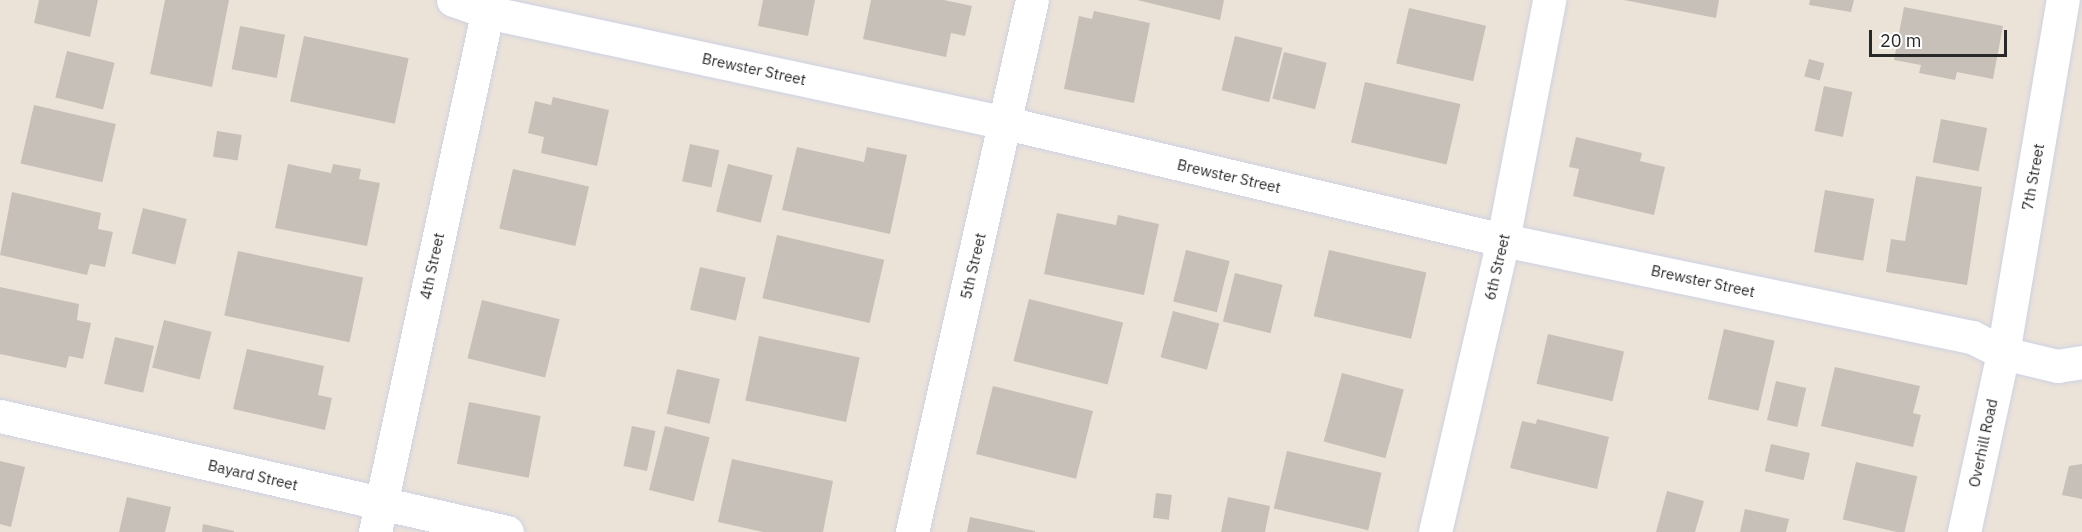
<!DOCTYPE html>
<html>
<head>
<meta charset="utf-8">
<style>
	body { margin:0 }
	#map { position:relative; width:2082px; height:532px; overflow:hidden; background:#ece3d8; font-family:"IBM Plex Sans",sans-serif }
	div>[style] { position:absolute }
	.building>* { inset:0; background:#c7c0b8; transform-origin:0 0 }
	.roads { filter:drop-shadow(0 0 2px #ced2e3) drop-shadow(0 0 2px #ced2e3) }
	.minor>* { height:33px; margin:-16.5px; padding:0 16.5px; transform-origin:16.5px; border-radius:16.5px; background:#fff }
	.tertiary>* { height:33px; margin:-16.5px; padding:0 16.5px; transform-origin:16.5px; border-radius:16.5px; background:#fff }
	span { translate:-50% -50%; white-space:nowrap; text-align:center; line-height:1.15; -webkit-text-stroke:5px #fff; paint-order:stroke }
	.street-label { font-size:15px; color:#282828 }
	.scale { position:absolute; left:1869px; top:30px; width:138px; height:27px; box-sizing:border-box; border:3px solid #282828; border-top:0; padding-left:8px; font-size:18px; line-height:21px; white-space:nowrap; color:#282828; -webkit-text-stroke:4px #fff; paint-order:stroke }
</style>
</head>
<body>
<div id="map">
	<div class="building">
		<i style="clip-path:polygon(39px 0,98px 0,90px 37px,34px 23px)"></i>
		<i style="clip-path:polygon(165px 0,229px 0,212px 87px,150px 74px)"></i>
		<i style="clip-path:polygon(763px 0,815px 0,808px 36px,758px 26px)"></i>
		<i style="clip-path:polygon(871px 0,944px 0,972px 6px,965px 36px,951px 33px,946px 57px,863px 39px)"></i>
		<i style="clip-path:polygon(1137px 0,1224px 0,1220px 20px)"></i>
		<i style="clip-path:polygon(1624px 0,1719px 0,1716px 18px)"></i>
		<i style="clip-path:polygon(1810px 0,1854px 0,1851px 12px,1809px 5px)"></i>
		<i style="clip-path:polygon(1904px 7px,2003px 26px,1993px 79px,1957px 72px,1955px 80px,1919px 73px,1921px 65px,1894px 60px)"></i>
		<i style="left:1409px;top:8px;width:79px;height:57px;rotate:13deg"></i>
		<i style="clip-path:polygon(1094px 11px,1150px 23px,1134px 103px,1064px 89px,1079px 16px,1092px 19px)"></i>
		<i style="left:240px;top:26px;width:46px;height:44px;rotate:11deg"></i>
		<i style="left:304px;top:36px;width:107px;height:67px;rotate:12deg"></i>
		<i style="left:1235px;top:36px;width:49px;height:56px;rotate:14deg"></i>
		<i style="left:67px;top:51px;width:49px;height:48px;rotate:14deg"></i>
		<i style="left:1284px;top:52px;width:44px;height:48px;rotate:14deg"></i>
		<i style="left:1809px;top:59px;width:16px;height:18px;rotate:15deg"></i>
		<i style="left:1365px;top:82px;width:98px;height:62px;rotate:13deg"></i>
		<i style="left:1824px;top:86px;width:29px;height:46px;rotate:12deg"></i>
		<i style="clip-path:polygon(553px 97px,609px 110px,597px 166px,541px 153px,544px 137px,528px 133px,535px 101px,551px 105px)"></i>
		<i style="left:34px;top:105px;width:84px;height:60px;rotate:13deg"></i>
		<i style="left:1941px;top:119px;width:47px;height:44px;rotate:11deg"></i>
		<i style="left:217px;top:131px;width:25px;height:26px;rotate:9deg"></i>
		<i style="clip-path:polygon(1576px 137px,1642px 153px,1640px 161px,1665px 167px,1654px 215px,1573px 196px,1579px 169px,1569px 167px)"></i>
		<i style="left:690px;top:144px;width:30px;height:38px;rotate:12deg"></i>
		<i style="clip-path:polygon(797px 147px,864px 162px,867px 147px,907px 155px,890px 234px,782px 210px)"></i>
		<i style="clip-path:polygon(288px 164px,331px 173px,333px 164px,361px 169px,359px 179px,380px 183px,367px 246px,275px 228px)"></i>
		<i style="left:728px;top:164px;width:46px;height:49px;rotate:14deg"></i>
		<i style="left:513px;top:169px;width:78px;height:61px;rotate:13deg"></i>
		<i style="clip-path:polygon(1916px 176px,1982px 187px,1967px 285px,1886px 272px,1891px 239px,1905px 241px)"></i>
		<i style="left:1825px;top:190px;width:50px;height:63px;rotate:10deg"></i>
		<i style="clip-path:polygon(12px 192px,101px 213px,98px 229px,113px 232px,105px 267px,90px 264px,87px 275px,0 255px)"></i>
		<i style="left:143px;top:208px;width:45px;height:47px;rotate:14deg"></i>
		<i style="clip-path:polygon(1057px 213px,1116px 225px,1118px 215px,1159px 224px,1144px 295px,1044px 274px)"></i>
		<i style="left:777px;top:235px;width:110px;height:65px;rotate:13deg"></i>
		<i style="left:1186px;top:250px;width:45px;height:53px;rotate:14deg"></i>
		<i style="left:1329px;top:250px;width:100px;height:68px;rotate:13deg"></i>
		<i style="left:238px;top:251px;width:128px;height:66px;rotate:12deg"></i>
		<i style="left:700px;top:267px;width:47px;height:44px;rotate:13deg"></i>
		<i style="left:1235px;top:273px;width:49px;height:50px;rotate:14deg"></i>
		<i style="clip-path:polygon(0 287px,79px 304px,77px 320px,91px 323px,83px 359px,69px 356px,66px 368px,0 354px)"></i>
		<i style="left:1029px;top:299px;width:97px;height:64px;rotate:14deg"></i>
		<i style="left:482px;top:300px;width:80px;height:60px;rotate:14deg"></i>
		<i style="left:1173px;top:311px;width:48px;height:48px;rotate:15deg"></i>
		<i style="left:164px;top:320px;width:49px;height:49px;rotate:14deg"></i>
		<i style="left:1724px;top:329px;width:52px;height:72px;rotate:13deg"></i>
		<i style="left:1548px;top:334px;width:78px;height:51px;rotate:13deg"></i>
		<i style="left:759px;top:336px;width:103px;height:66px;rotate:12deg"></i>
		<i style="left:115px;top:337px;width:40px;height:48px;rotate:13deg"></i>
		<i style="clip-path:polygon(247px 349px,324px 366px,318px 395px,332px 398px,325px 430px,233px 409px)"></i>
		<i style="clip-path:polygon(1835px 367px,1920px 386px,1913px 413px,1921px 415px,1913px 447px,1821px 426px)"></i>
		<i style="left:677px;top:369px;width:44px;height:46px;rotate:13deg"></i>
		<i style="left:1342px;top:373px;width:64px;height:71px;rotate:15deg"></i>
		<i style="left:1776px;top:381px;width:31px;height:40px;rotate:13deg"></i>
		<i style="left:993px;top:386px;width:103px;height:70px;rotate:14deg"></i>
		<i style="left:469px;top:402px;width:73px;height:63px;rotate:11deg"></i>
		<i style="clip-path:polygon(1537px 419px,1609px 437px,1597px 489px,1510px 468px,1522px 421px,1536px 424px)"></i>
		<i style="left:632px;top:426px;width:24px;height:41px;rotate:12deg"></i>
		<i style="left:665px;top:426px;width:46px;height:66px;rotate:14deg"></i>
		<i style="left:1771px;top:444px;width:40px;height:28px;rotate:13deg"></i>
		<i style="left:1287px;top:451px;width:97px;height:59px;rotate:13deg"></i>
		<i style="clip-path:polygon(732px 459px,833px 481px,823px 532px,763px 532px,718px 522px)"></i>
		<i style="clip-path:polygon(0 461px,25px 467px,11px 527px,0 524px)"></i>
		<i style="left:1856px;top:462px;width:63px;height:59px;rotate:13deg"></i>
		<i style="clip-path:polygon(2082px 464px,2082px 499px,2062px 495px,2069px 466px)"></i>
		<i style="clip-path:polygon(1667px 491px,1704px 501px,1695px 532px,1656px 532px)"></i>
		<i style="left:1156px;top:493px;width:16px;height:25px;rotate:7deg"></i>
		<i style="clip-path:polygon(127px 497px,171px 507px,165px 532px,119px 532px)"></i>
		<i style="clip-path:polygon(1228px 497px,1270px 506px,1265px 532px,1221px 532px)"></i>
		<i style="clip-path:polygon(1745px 509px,1789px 519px,1786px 532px,1740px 532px)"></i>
		<i style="clip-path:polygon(970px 517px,1035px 531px,1035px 532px,967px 532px)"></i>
		<i style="clip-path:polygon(203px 524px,234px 531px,234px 532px,202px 532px)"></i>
	</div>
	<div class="roads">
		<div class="minor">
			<i style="left:453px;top:0;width:36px;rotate:19deg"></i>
			<i style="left:487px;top:12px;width:531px;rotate:12.07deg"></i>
			<i style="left:1006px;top:123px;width:511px;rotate:13.25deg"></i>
			<i style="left:1503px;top:240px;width:479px;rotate:11.7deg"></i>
			<i style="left:1972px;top:337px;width:35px;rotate:27deg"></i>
			<i style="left:2003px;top:353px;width:56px;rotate:13.5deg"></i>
			<i style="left:2057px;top:366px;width:25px;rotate:-9deg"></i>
			<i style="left:0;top:416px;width:520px;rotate:12.89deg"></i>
			<i style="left:375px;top:532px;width:544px;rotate:-77.8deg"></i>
			<i style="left:1435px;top:532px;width:300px;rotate:-76.9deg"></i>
			<i style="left:1503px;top:240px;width:244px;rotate:-79.1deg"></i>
		</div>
		<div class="tertiary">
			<i style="left:912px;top:532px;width:545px;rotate:-77.29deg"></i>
			<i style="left:1964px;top:532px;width:183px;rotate:-77.7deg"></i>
			<i style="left:2003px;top:353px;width:358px;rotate:-80.4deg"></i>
		</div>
	</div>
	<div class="street-label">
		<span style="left:754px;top:69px;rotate:12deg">Brewster Street</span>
		<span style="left:1229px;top:176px;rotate:13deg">Brewster Street</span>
		<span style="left:2033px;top:177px;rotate:-80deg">7th Street</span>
		<span style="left:432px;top:266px;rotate:-78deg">4th Street</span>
		<span style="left:973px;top:266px;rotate:-77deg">5th Street</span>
		<span style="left:1497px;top:267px;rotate:-77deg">6th Street</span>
		<span style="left:1703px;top:281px;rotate:12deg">Brewster Street</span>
		<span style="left:1983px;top:443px;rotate:-78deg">Overhill Road</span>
		<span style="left:253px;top:475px;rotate:13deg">Bayard Street</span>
	</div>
	<div class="scale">20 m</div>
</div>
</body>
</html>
